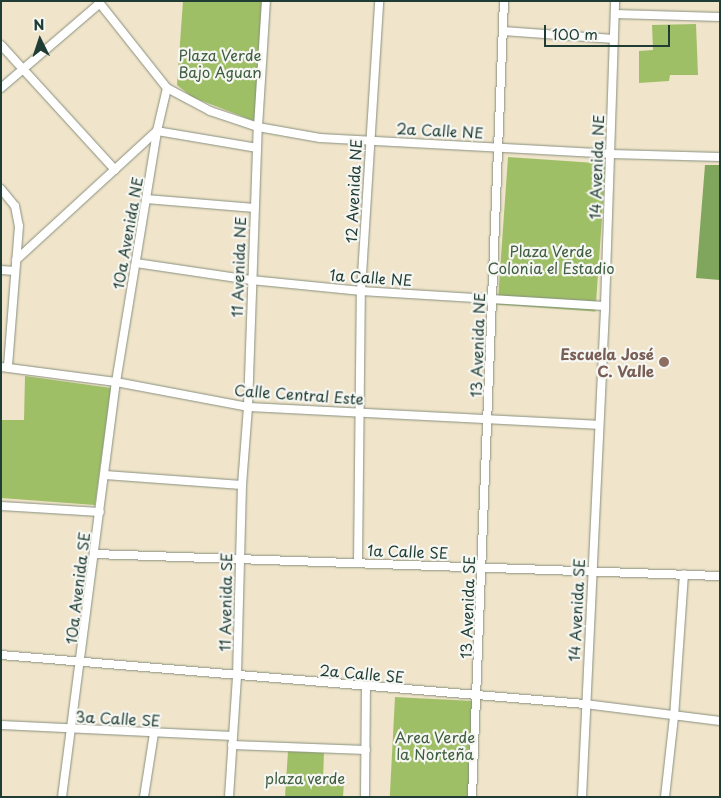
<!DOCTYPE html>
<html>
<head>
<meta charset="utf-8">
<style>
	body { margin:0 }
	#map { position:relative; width:721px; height:798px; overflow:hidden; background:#f0e4ca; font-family:"Playpen Sans",sans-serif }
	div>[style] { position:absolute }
	.green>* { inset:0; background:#9fbf67; transform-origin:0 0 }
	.forest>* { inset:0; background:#7fa65c }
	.roads { filter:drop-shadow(0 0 1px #88907f) drop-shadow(0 0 1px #88907f) }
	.minor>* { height:8px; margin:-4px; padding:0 4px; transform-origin:4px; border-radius:4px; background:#fff }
	.dots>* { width:14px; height:14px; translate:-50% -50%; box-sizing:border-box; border:2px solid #f6f6f2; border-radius:50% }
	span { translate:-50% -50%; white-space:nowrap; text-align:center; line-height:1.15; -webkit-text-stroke:4.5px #f6f6f2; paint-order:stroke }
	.park-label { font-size:15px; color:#3f5e41 }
	.street-label { font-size:15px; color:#1f3d34 }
	.education-label { font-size:15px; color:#785e54; font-weight:700 }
	.right { translate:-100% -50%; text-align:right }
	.frame { position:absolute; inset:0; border:2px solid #1f3d34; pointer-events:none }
	.north { position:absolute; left:15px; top:15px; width:50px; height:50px; -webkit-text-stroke:4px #f6f6f2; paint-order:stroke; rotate:356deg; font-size:14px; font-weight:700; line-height:20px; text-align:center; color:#1f3d34 }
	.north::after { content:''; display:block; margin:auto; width:18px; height:22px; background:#1f3d34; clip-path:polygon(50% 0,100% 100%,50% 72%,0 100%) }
	.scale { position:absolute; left:544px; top:25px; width:126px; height:22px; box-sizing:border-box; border:2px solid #1f3d34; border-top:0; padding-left:6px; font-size:15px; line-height:18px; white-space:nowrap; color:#1f3d34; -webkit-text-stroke:4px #f6f6f2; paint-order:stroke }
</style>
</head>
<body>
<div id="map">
	<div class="green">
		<i style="clip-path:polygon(183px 1px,264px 1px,259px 123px,192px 97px,177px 85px)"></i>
		<i style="clip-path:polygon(696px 24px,698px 75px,670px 75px,669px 81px,639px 83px,639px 51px,653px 50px,652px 25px)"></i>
		<i style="left:508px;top:157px;width:98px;height:148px;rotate:4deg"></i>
		<i style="clip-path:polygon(25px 376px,111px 388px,95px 505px,1px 498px,1px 420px,24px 420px)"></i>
		<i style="left:395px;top:697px;width:83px;height:100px;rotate:3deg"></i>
		<i style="clip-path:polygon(288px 751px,324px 753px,323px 779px,344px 781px,343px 797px,285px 797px)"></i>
	</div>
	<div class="forest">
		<i style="clip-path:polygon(705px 165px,720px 165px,720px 280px,696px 278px)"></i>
	</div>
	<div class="roads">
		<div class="minor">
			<i style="left:98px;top:1px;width:111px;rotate:51.6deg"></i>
			<i style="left:167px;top:88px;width:49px;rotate:28.1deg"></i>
			<i style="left:210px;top:111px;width:51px;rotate:18.4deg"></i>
			<i style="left:258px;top:127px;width:63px;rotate:10.1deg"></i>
			<i style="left:320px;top:138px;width:291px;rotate:3.1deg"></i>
			<i style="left:611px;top:154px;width:109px;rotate:1.6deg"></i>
			<i style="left:615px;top:14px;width:105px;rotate:1.6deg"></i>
			<i style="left:503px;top:31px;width:111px;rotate:4.1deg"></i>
			<i style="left:1px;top:45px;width:169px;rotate:47.6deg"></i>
			<i style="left:1px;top:88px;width:130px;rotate:-40.6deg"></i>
			<i style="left:1px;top:189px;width:22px;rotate:51deg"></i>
			<i style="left:15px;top:206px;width:20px;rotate:79deg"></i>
			<i style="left:19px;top:226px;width:141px;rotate:94.5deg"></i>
			<i style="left:147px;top:199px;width:107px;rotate:4.8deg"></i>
			<i style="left:16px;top:260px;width:191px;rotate:-42.5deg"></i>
			<i style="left:157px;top:131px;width:101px;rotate:9.6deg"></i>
			<i style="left:136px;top:263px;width:116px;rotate:8.4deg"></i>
			<i style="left:251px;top:280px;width:111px;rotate:5.7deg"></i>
			<i style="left:361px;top:291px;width:244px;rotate:3.5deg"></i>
			<i style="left:1px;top:270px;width:14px;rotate:4deg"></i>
			<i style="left:1px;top:367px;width:116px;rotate:7.4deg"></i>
			<i style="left:116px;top:382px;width:134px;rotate:10.7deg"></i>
			<i style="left:248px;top:407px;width:350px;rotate:2.9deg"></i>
			<i style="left:105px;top:475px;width:137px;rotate:4.2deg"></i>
			<i style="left:1px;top:506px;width:99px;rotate:3.5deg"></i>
			<i style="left:95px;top:554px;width:625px;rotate:2.02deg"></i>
			<i style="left:358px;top:563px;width:272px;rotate:-89.4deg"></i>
			<i style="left:361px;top:291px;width:291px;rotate:-86.4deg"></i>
			<i style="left:1px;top:655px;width:586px;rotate:4.8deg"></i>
			<i style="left:585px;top:704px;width:136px;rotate:7.2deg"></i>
			<i style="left:1px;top:725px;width:232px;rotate:2.7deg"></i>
			<i style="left:232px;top:745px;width:134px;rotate:2.1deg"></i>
			<i style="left:62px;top:797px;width:418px;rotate:-82.6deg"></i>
			<i style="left:116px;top:382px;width:254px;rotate:-80.7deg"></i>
			<i style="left:157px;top:131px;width:44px;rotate:-76.9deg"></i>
			<i style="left:144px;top:797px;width:65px;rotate:-81.1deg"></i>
			<i style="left:229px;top:797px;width:121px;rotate:-86.2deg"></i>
			<i style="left:237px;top:676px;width:191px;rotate:-88.5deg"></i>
			<i style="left:242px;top:485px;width:78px;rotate:-85.6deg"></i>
			<i style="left:248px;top:407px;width:280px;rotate:-88deg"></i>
			<i style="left:258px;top:127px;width:126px;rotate:-86.4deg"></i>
			<i style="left:365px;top:797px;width:110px;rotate:-89.5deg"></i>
			<i style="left:472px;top:797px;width:797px;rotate:-87.7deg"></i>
			<i style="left:582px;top:797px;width:492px;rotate:-87.3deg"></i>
			<i style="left:605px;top:306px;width:305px;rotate:-88.1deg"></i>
			<i style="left:665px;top:797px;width:81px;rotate:-83.6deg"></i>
			<i style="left:674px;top:717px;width:143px;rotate:-86deg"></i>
		</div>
	</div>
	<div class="dots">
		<i style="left:664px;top:362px;background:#8d6e63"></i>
	</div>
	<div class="park-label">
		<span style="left:220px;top:63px">Plaza Verde<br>Bajo Aguan</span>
		<span style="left:551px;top:259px">Plaza Verde<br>Colonia el Estadio</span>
		<span style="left:435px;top:745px">Area Verde<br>la Norteña</span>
		<span style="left:305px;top:778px">plaza verde</span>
	</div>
	<div class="street-label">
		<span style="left:440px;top:130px;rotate:3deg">2a Calle NE</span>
		<span style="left:596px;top:167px;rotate:-88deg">14 Avenida NE</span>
		<span style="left:353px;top:191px;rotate:-87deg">12 Avenida NE</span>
		<span style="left:127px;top:233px;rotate:-80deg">10a Avenida NE</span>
		<span style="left:238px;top:267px;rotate:-88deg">11 Avenida NE</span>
		<span style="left:371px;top:277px;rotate:4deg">1a Calle NE</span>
		<span style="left:477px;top:345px;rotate:-88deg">13 Avenida NE</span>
		<span style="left:299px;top:394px;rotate:4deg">Calle Central Este</span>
		<span style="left:408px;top:551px;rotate:2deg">1a Calle SE</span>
		<span style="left:77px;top:588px;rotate:-83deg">10a Avenida SE</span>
		<span style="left:225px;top:602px;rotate:-89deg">11 Avenida SE</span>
		<span style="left:467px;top:607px;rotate:-88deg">13 Avenida SE</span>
		<span style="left:576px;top:610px;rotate:-87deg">14 Avenida SE</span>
		<span style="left:362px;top:673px;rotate:5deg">2a Calle SE</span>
		<span style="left:118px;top:718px;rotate:3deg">3a Calle SE</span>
	</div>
	<div class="education-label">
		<span class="right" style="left:654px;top:362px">Escuela José<br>C. Valle</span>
	</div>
	<div class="frame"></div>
	<div class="north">N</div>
	<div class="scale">100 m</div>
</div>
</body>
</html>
